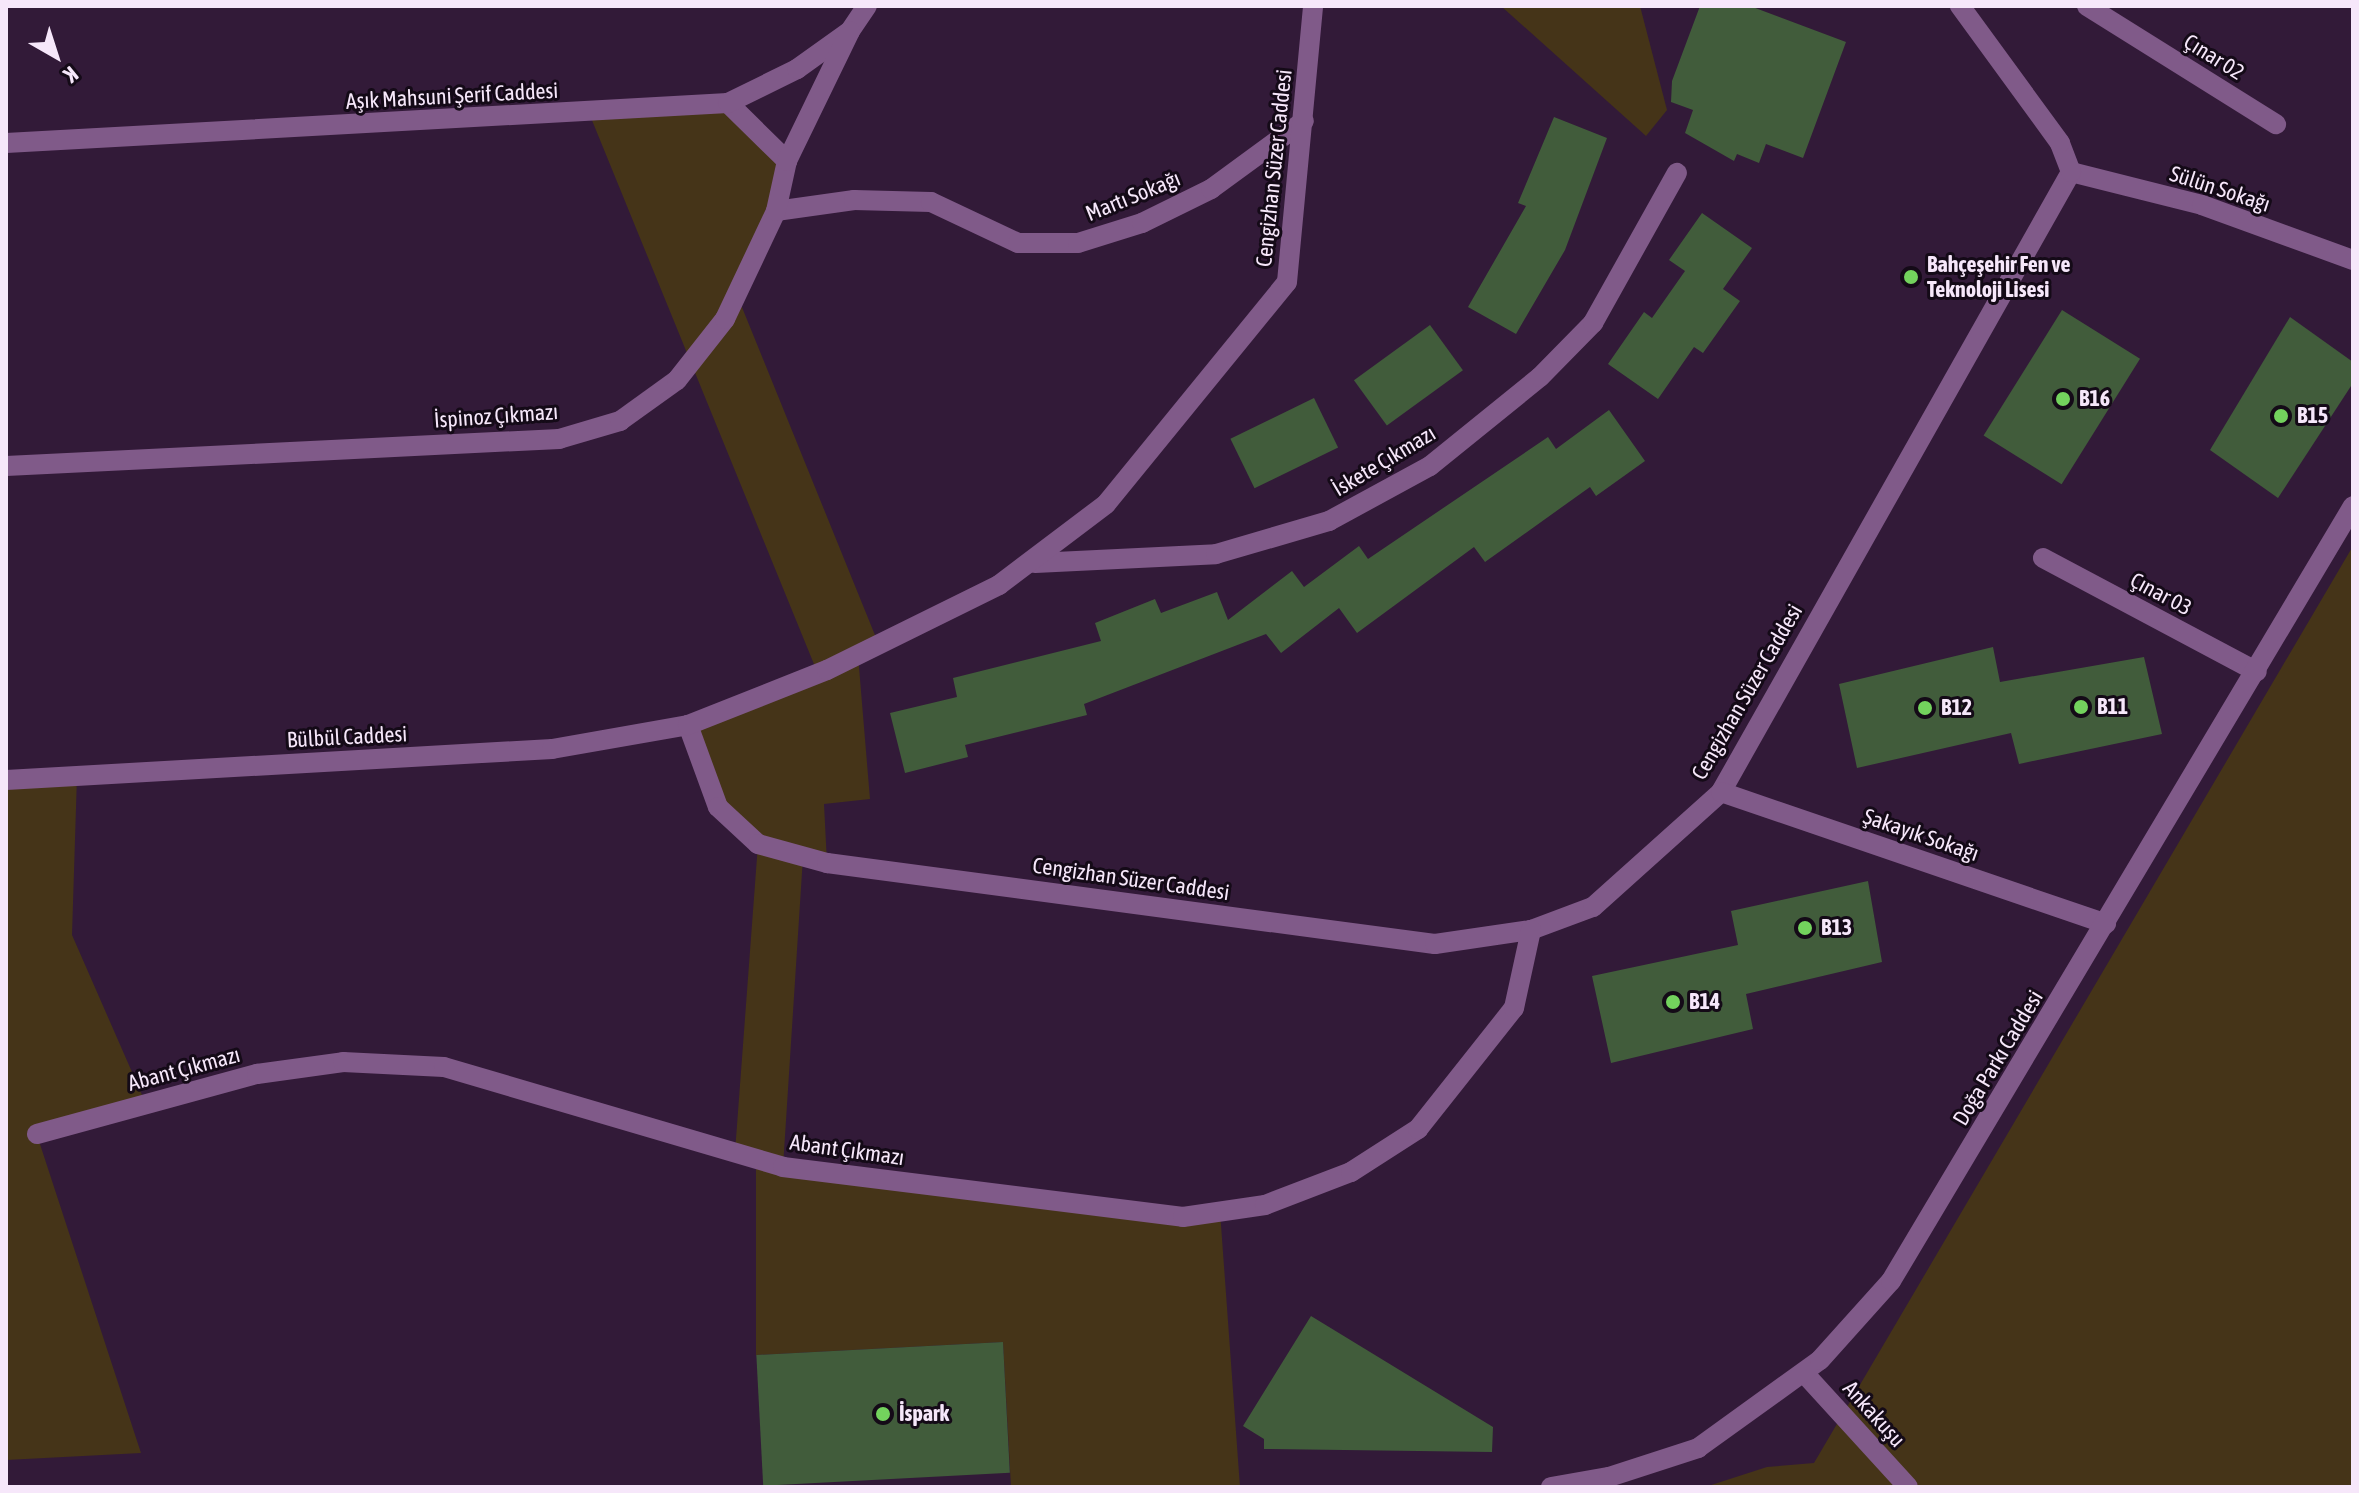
<!DOCTYPE html>
<html>
<head>
<meta charset="utf-8">
<style>
	body { margin:0 }
	#map { position:relative; width:2359px; height:1493px; overflow:hidden; background:#321a38; font-family:"Asap Condensed",sans-serif }
	div>[style] { position:absolute }
	.green>* { inset:0; background:#453418 }
	.building>* { inset:0; background:#415c3b; transform-origin:0 0 }
	.minor>* { height:20px; margin:-10px; padding:0 10px; transform-origin:10px; border-radius:10px; background:#805a89 }
	.dots>* { width:22px; height:22px; translate:-50% -50%; box-sizing:border-box; border:4px solid #140a17; border-radius:50% }
	span { translate:-50% -50%; white-space:nowrap; text-align:center; line-height:1.15; -webkit-text-stroke:6px #140a17; paint-order:stroke }
	.street-label { font-size:22px; color:#f6e7fa }
	.poi-label { font-size:22px; color:#f6e7fa; font-weight:700 }
	.left { translate:0 -50%; text-align:left }
	.frame { position:absolute; inset:0; border:8px solid #f6e7fa; pointer-events:none }
	.north { position:absolute; left:16px; top:16px; width:80px; height:80px; -webkit-text-stroke:6px #140a17; paint-order:stroke; rotate:141deg; font-size:22px; font-weight:700; line-height:32px; text-align:center; color:#f6e7fa }
	.north::after { content:''; display:block; margin:auto; width:28px; height:36px; background:#f6e7fa; clip-path:polygon(50% 0,100% 100%,50% 72%,0 100%) }
</style>
</head>
<body>
<div id="map">
	<div class="green">
		<i style="clip-path:polygon(1501px 6px,1640px 6px,1667px 110px,1646px 136px)"></i>
		<i style="clip-path:polygon(728px 103px,787px 161px,737px 295px,879px 645px,858px 655px,870px 799px,824px 804px,827px 863px,803px 857px,783px 1167px,1220px 1211px,1240px 1487px,1011px 1487px,1003px 1342px,756px 1355px,756px 1159px,735px 1152px,758px 844px,718px 807px,688px 725px,818px 674px,589px 113px)"></i>
		<i style="clip-path:polygon(2353px 546px,2353px 1487px,1705px 1487px,1767px 1467px,1814px 1463px)"></i>
		<i style="clip-path:polygon(77px 776px,72px 935px,146px 1104px,37px 1135px,141px 1453px,6px 1460px,6px 780px)"></i>
	</div>
	<div class="building">
		<i style="clip-path:polygon(1700px 6px,1750px 6px,1846px 42px,1803px 158px,1766px 144px,1759px 163px,1737px 154px,1734px 161px,1685px 133px,1693px 110px,1671px 102px,1672px 81px)"></i>
		<i style="clip-path:polygon(1554px 117px,1607px 138px,1565px 250px,1516px 334px,1468px 307px,1526px 206px,1518px 203px)"></i>
		<i style="clip-path:polygon(1702px 213px,1752px 248px,1723px 289px,1740px 301px,1703px 353px,1694px 347px,1658px 399px,1608px 364px,1644px 312px,1652px 318px,1685px 271px,1669px 260px)"></i>
		<i style="left:2062px;top:310px;width:92px;height:148px;rotate:32deg"></i>
		<i style="clip-path:polygon(2290px 317px,2353px 362px,2353px 383px,2278px 498px,2210px 450px)"></i>
		<i style="left:1430px;top:325px;width:56px;height:94px;rotate:54deg"></i>
		<i style="left:1314px;top:398px;width:55px;height:93px;rotate:64deg"></i>
		<i style="clip-path:polygon(1609px 410px,1645px 461px,1596px 496px,1590px 487px,1485px 562px,1474px 547px,1357px 633px,1339px 608px,1281px 653px,1266px 634px,1084px 704px,1087px 715px,965px 745px,968px 757px,905px 773px,890px 713px,957px 697px,953px 678px,1101px 641px,1095px 623px,1155px 599px,1161px 613px,1217px 592px,1228px 620px,1292px 571px,1304px 587px,1359px 546px,1368px 559px,1548px 437px,1556px 449px)"></i>
		<i style="clip-path:polygon(1993px 647px,2000px 682px,2144px 657px,2162px 734px,2019px 764px,2011px 733px,1857px 768px,1839px 684px)"></i>
		<i style="clip-path:polygon(1868px 881px,1882px 962px,1746px 994px,1753px 1029px,1611px 1063px,1592px 976px,1738px 945px,1731px 911px)"></i>
		<i style="clip-path:polygon(1311px 1316px,1493px 1427px,1492px 1452px,1264px 1449px,1264px 1439px,1243px 1426px)"></i>
		<i style="left:1003px;top:1342px;width:131px;height:247px;rotate:87deg"></i>
	</div>
	<div class="minor">
		<i style="left:2087px;top:6px;width:223px;rotate:32deg"></i>
		<i style="left:728px;top:103px;width:83px;rotate:44.5deg"></i>
		<i style="left:6px;top:143px;width:723px;rotate:-3.17deg"></i>
		<i style="left:728px;top:103px;width:77px;rotate:-26.2deg"></i>
		<i style="left:797px;top:69px;width:65px;rotate:-35.6deg"></i>
		<i style="left:850px;top:31px;width:30px;rotate:-56deg"></i>
		<i style="left:2071px;top:172px;width:135px;rotate:14.1deg"></i>
		<i style="left:2202px;top:205px;width:161px;rotate:20deg"></i>
		<i style="left:776px;top:211px;width:79px;rotate:-8deg"></i>
		<i style="left:854px;top:200px;width:77px;rotate:1.5deg"></i>
		<i style="left:931px;top:202px;width:96px;rotate:25.2deg"></i>
		<i style="left:1018px;top:243px;width:60px"></i>
		<i style="left:1078px;top:243px;width:67px;rotate:-17.4deg"></i>
		<i style="left:1142px;top:223px;width:77px;rotate:-26.2deg"></i>
		<i style="left:1211px;top:189px;width:115px;rotate:-36.2deg"></i>
		<i style="left:6px;top:466px;width:554px;rotate:-2.8deg"></i>
		<i style="left:559px;top:439px;width:64px;rotate:-16.4deg"></i>
		<i style="left:620px;top:421px;width:70px;rotate:-35.7deg"></i>
		<i style="left:677px;top:380px;width:78px;rotate:-51.8deg"></i>
		<i style="left:725px;top:319px;width:119px;rotate:-64.7deg"></i>
		<i style="left:776px;top:211px;width:51px;rotate:-77.6deg"></i>
		<i style="left:787px;top:161px;width:144px;rotate:-64.1deg"></i>
		<i style="left:2043px;top:558px;width:242px;rotate:28deg"></i>
		<i style="left:1035px;top:563px;width:181px;rotate:-2.8deg"></i>
		<i style="left:1216px;top:554px;width:118px;rotate:-16.3deg"></i>
		<i style="left:1329px;top:521px;width:115px;rotate:-28.6deg"></i>
		<i style="left:1430px;top:466px;width:141px;rotate:-39deg"></i>
		<i style="left:1540px;top:377px;width:76px;rotate:-45.5deg"></i>
		<i style="left:1593px;top:323px;width:172px;rotate:-60.8deg"></i>
		<i style="left:688px;top:725px;width:87px;rotate:69.9deg"></i>
		<i style="left:718px;top:807px;width:54px;rotate:42.8deg"></i>
		<i style="left:758px;top:844px;width:72px;rotate:15.4deg"></i>
		<i style="left:827px;top:863px;width:613px;rotate:7.59deg"></i>
		<i style="left:1435px;top:944px;width:97px;rotate:-8.3deg"></i>
		<i style="left:1531px;top:930px;width:66px;rotate:-20.4deg"></i>
		<i style="left:1593px;top:907px;width:172px;rotate:-41.9deg"></i>
		<i style="left:1721px;top:792px;width:712px;rotate:-60.55deg"></i>
		<i style="left:2071px;top:172px;width:31px;rotate:-111deg"></i>
		<i style="left:2060px;top:143px;width:170px;rotate:-126.1deg"></i>
		<i style="left:6px;top:780px;width:547px;rotate:-3.25deg"></i>
		<i style="left:552px;top:749px;width:138px;rotate:-10deg"></i>
		<i style="left:688px;top:725px;width:149px;rotate:-21.6deg"></i>
		<i style="left:827px;top:670px;width:192px;rotate:-26.3deg"></i>
		<i style="left:999px;top:585px;width:134px;rotate:-37.1deg"></i>
		<i style="left:1106px;top:504px;width:286px;rotate:-50.8deg"></i>
		<i style="left:1287px;top:282px;width:277px;rotate:-84.6deg"></i>
		<i style="left:1721px;top:792px;width:407px;rotate:18.9deg"></i>
		<i style="left:37px;top:1134px;width:228px;rotate:-15.3deg"></i>
		<i style="left:257px;top:1074px;width:87px;rotate:-7.9deg"></i>
		<i style="left:343px;top:1062px;width:101px;rotate:2.8deg"></i>
		<i style="left:444px;top:1067px;width:353px;rotate:16.4deg"></i>
		<i style="left:783px;top:1167px;width:403px;rotate:7.1deg"></i>
		<i style="left:1183px;top:1217px;width:83px;rotate:-8.3deg"></i>
		<i style="left:1265px;top:1205px;width:92px;rotate:-21deg"></i>
		<i style="left:1351px;top:1172px;width:80px;rotate:-32.7deg"></i>
		<i style="left:1418px;top:1129px;width:154px;rotate:-51.6deg"></i>
		<i style="left:1514px;top:1008px;width:80px;rotate:-77.7deg"></i>
		<i style="left:1804px;top:1373px;width:154px;rotate:47.6deg"></i>
		<i style="left:1551px;top:1487px;width:59px;rotate:-9.8deg"></i>
		<i style="left:1609px;top:1477px;width:94px;rotate:-18deg"></i>
		<i style="left:1698px;top:1448px;width:150px;rotate:-35.8deg"></i>
		<i style="left:1820px;top:1360px;width:106px;rotate:-48.1deg"></i>
		<i style="left:1891px;top:1281px;width:902px;rotate:-59.2deg"></i>
	</div>
	<div class="dots">
		<i style="left:1911px;top:277px;background:#73d25d"></i>
		<i style="left:2063px;top:399px;background:#73d25d"></i>
		<i style="left:2281px;top:416px;background:#73d25d"></i>
		<i style="left:2081px;top:707px;background:#73d25d"></i>
		<i style="left:1925px;top:708px;background:#73d25d"></i>
		<i style="left:1805px;top:928px;background:#73d25d"></i>
		<i style="left:1673px;top:1002px;background:#73d25d"></i>
		<i style="left:883px;top:1414px;background:#73d25d"></i>
	</div>
	<div class="street-label">
		<span style="left:2214px;top:57px;rotate:32deg">Çınar 02</span>
		<span style="left:452px;top:96px;rotate:-3deg">Aşık Mahsuni Şerif Caddesi</span>
		<span style="left:1274px;top:168px;rotate:-84deg">Cengizhan Süzer Caddesi</span>
		<span style="left:2220px;top:189px;rotate:18deg">Sülün Sokağı</span>
		<span style="left:1133px;top:196px;rotate:-22deg">Martı Sokağı</span>
		<span style="left:496px;top:416px;rotate:-4deg">İspinoz Çıkmazı</span>
		<span style="left:1384px;top:461px;rotate:-31deg">İskete Çıkmazı</span>
		<span style="left:2161px;top:594px;rotate:28deg">Çınar 03</span>
		<span style="left:1747px;top:692px;rotate:-60deg">Cengizhan Süzer Caddesi</span>
		<span style="left:347px;top:737px;rotate:-3deg">Bülbül Caddesi</span>
		<span style="left:1921px;top:835px;rotate:19deg">Şakayık Sokağı</span>
		<span style="left:1131px;top:879px;rotate:8deg">Cengizhan Süzer Caddesi</span>
		<span style="left:1998px;top:1058px;rotate:-59deg">Doğa Parkı Caddesi</span>
		<span style="left:184px;top:1069px;rotate:-15deg">Abant Çıkmazı</span>
		<span style="left:847px;top:1150px;rotate:8deg">Abant Çıkmazı</span>
		<span style="left:1874px;top:1414px;rotate:48deg">Ankakuşu</span>
	</div>
	<div class="poi-label">
		<span class="left" style="left:1927px;top:277px">Bahçeşehir Fen ve<br>Teknoloji Lisesi</span>
		<span class="left" style="left:2079px;top:399px">B16</span>
		<span class="left" style="left:2297px;top:416px">B15</span>
		<span class="left" style="left:2097px;top:707px">B11</span>
		<span class="left" style="left:1941px;top:708px">B12</span>
		<span class="left" style="left:1821px;top:928px">B13</span>
		<span class="left" style="left:1689px;top:1002px">B14</span>
		<span class="left" style="left:899px;top:1414px">İspark</span>
	</div>
	<div class="frame"></div>
	<div class="north">K</div>
</div>
</body>
</html>
